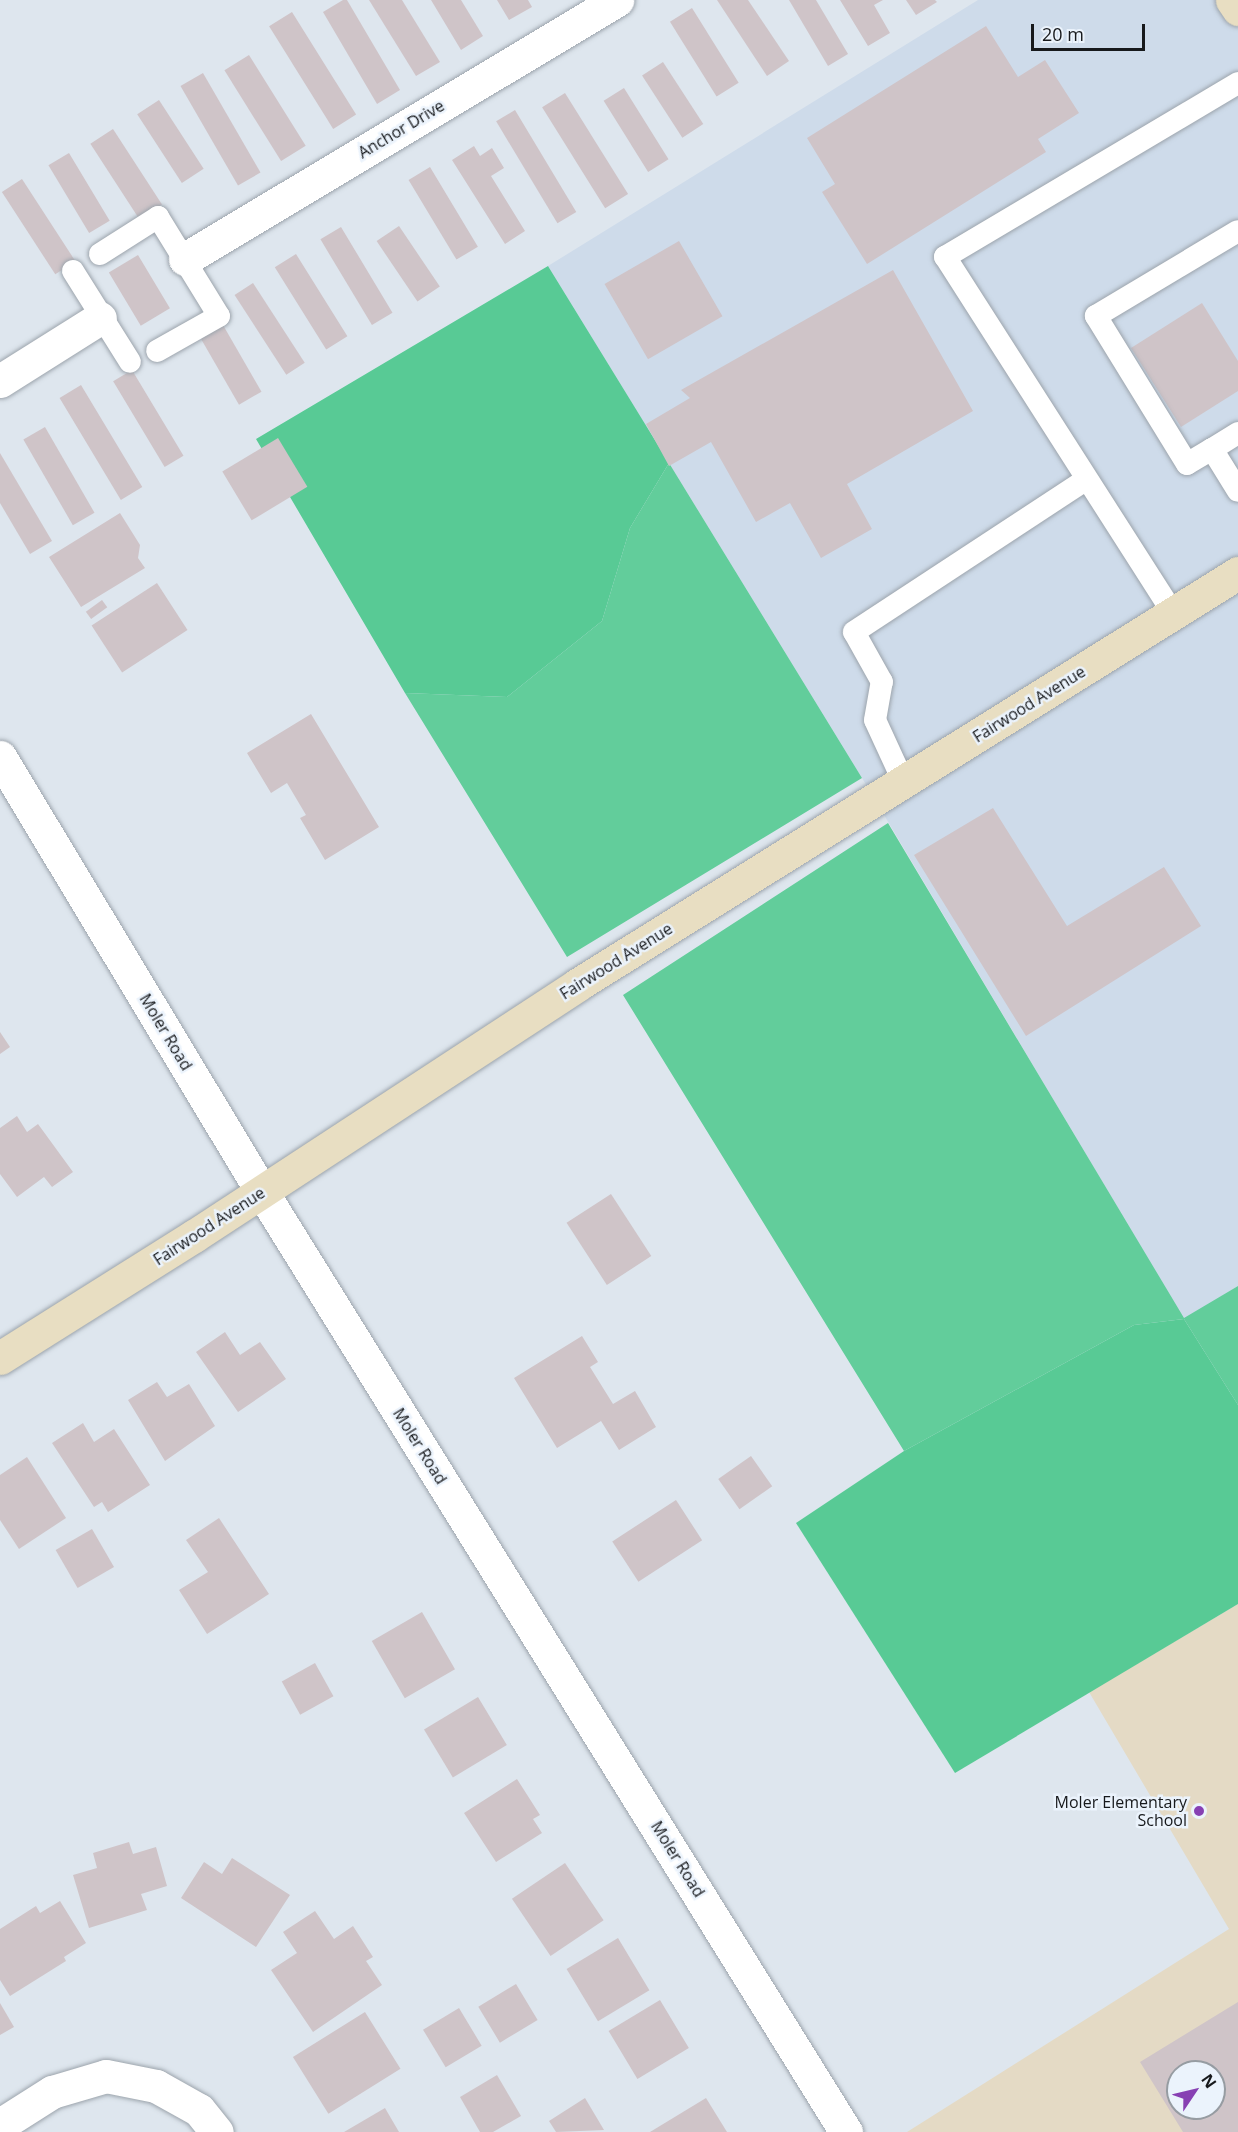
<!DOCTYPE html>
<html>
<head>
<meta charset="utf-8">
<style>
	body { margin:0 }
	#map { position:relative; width:1238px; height:2132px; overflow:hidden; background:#dee6ee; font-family:"Open Sans",sans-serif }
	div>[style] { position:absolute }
	.built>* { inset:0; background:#cedbea }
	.education>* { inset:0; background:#e4dac5 }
	.green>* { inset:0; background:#62cd9b }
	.forest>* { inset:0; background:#58ca95 }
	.building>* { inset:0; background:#cfc4c8; transform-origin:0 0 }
	.roads { filter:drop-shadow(0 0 2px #9ca4ac) drop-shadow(0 0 2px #9ca4ac) }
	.lane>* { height:22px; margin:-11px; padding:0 11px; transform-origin:11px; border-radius:11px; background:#fff }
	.street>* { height:33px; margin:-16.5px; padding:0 16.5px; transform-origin:16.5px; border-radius:16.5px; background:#fff }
	.secondary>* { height:33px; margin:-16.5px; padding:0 16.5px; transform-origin:16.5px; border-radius:16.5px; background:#e8dec2 }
	.dots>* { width:16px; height:16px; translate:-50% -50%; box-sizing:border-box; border:3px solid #ebf3fc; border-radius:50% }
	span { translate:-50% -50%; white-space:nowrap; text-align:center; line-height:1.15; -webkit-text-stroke:5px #ebf3fc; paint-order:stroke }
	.street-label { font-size:16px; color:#17191c }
	.poi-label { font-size:16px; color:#17191c }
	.right { translate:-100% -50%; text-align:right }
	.north { position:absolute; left:1166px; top:2060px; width:60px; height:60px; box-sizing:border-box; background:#ebf3fc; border:2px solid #969ca2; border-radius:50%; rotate:55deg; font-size:16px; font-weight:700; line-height:24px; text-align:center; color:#17191c }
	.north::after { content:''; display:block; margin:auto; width:21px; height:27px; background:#8740b3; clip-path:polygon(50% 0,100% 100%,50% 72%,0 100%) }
	.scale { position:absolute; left:1031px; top:24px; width:114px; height:27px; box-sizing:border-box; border:3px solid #17191c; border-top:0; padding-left:8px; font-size:18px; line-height:21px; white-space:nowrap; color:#17191c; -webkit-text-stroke:4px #ebf3fc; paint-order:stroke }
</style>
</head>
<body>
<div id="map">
	<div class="built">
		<i style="clip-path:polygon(978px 0,1232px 0,1238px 9px,1238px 1286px,1184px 1319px,862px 778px,548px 266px)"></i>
	</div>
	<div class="education">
		<i style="clip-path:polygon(evenodd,1238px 1604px,1238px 2132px,907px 2132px,1229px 1929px,1089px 1692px,1238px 1604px,1178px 2072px,1214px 2072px,1214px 2108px,1178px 2108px,1178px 2072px)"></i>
	</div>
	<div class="green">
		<i style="clip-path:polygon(669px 463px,862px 778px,567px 957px,405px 693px,507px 697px,602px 621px,630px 528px)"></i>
		<i style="clip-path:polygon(888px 823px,1184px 1318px,1238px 1286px,1238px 1405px,1184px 1319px,1134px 1325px,904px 1451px,623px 995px)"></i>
	</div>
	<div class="forest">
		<i style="clip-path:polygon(548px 266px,669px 463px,630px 528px,602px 621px,507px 697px,405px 693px,256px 439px)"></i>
		<i style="clip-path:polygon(1184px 1319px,1238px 1405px,1238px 1604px,955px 1773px,796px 1523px,904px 1451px,1134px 1325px)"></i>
	</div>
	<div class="building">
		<i style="clip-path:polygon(343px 0,347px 0,400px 90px,377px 104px,323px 12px)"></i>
		<i style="clip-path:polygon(369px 0,402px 0,440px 62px,416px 76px)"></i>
		<i style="clip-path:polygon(431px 0,461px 0,483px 36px,461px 50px)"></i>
		<i style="clip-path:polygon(497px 0,528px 0,532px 7px,509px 20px)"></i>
		<i style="clip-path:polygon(717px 0,748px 0,789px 61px,767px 76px)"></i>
		<i style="clip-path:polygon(789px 0,816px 0,848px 54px,828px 66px)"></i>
		<i style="clip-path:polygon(840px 0,883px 0,874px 5px,890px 33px,868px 46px)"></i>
		<i style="clip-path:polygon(906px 0,935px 0,937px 2px,916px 15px)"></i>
		<i style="left:692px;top:8px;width:88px;height:26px;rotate:58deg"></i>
		<i style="left:292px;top:12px;width:121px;height:27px;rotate:58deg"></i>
		<i style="clip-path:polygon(986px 26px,1018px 77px,1045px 60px,1079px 113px,1038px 139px,1046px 152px,867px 264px,822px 192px,835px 184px,807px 138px)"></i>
		<i style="left:249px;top:55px;width:107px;height:29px;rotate:58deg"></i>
		<i style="left:663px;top:62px;width:74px;height:25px;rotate:57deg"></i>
		<i style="left:203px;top:73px;width:115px;height:26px;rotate:60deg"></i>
		<i style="left:624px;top:88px;width:84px;height:24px;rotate:58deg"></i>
		<i style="left:565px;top:93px;width:119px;height:27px;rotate:58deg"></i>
		<i style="left:159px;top:100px;width:82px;height:26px;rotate:57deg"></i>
		<i style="left:515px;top:110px;width:119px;height:22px;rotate:59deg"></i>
		<i style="left:113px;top:129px;width:90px;height:27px;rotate:57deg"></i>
		<i style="clip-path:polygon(474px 146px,480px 156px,492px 148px,504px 168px,491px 176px,525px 231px,505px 244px,452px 160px)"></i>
		<i style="left:69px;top:153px;width:79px;height:24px;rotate:59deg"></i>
		<i style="left:430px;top:167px;width:93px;height:25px;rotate:59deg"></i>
		<i style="left:22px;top:179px;width:98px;height:24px;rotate:57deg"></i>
		<i style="left:399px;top:226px;width:73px;height:27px;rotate:56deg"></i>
		<i style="left:341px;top:227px;width:100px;height:24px;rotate:59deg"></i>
		<i style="left:679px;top:241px;width:87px;height:86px;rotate:60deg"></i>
		<i style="left:296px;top:254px;width:97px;height:25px;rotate:58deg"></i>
		<i style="left:138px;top:255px;width:62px;height:34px;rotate:59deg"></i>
		<i style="clip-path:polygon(893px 270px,973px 411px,847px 484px,872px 529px,821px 558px,790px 503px,756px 522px,711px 442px,669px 466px,646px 424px,690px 398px,681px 390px)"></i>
		<i style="left:253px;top:283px;width:95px;height:22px;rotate:57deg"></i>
		<i style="clip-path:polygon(1202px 303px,1238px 361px,1238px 391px,1181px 427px,1131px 348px)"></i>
		<i style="left:223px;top:325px;width:77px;height:26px;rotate:60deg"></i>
		<i style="left:132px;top:370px;width:100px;height:22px;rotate:59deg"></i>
		<i style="left:81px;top:385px;width:119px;height:25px;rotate:59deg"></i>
		<i style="left:45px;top:427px;width:99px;height:25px;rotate:60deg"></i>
		<i style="left:278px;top:438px;width:57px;height:65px;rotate:59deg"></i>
		<i style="clip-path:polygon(0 453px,52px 541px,30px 554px,0 503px)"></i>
		<i style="clip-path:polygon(120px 513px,140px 545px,138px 558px,145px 568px,81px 607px,49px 557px)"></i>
		<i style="left:157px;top:583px;width:56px;height:78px;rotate:57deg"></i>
		<i style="left:102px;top:600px;width:9px;height:20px;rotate:54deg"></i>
		<i style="clip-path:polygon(311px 714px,379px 827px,325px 860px,300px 818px,306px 815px,287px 783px,271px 793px,247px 753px)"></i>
		<i style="clip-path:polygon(993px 808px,1067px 926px,1164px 867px,1201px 926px,1026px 1036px,914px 855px)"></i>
		<i style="clip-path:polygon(0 1032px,10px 1047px,0 1054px)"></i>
		<i style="clip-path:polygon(17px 1116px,27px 1132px,38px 1124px,73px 1172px,52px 1187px,44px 1177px,17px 1197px,0 1174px,0 1128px)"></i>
		<i style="left:611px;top:1194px;width:74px;height:53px;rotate:57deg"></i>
		<i style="clip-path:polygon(225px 1332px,240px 1355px,260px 1342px,286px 1379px,238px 1412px,196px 1352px)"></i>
		<i style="clip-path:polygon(582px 1336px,598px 1362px,590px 1367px,613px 1404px,635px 1391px,656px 1427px,619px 1450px,601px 1421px,557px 1448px,514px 1378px)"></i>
		<i style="clip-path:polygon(157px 1382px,167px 1397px,189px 1384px,215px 1426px,165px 1461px,128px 1400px)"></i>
		<i style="clip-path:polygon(83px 1423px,94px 1442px,114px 1429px,150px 1485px,108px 1512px,102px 1502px,94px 1507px,52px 1443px)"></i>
		<i style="left:751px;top:1456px;width:37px;height:40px;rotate:55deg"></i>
		<i style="clip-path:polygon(27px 1457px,66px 1518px,19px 1549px,0 1520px,0 1475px)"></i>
		<i style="left:676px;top:1500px;width:48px;height:76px;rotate:57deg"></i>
		<i style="clip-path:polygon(219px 1518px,269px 1594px,207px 1634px,179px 1590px,208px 1572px,186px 1540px)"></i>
		<i style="left:92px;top:1529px;width:44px;height:42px;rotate:60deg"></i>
		<i style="left:422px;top:1612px;width:66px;height:58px;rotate:60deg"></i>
		<i style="left:315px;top:1663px;width:38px;height:38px;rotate:61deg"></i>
		<i style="left:478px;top:1697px;width:56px;height:63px;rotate:59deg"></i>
		<i style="clip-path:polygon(517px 1779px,540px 1815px,533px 1819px,542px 1833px,496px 1862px,464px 1813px)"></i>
		<i style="clip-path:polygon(129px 1842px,133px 1854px,156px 1847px,167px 1886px,141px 1894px,147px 1910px,89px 1928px,73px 1875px,97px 1868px,93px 1853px)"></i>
		<i style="clip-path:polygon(232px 1858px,290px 1895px,256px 1947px,181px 1898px,204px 1862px,222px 1874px)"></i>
		<i style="left:565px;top:1863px;width:69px;height:64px;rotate:56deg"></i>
		<i style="clip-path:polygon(60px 1901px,86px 1943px,64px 1957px,66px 1961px,10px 1996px,0 1980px,0 1929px,36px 1906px,40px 1913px)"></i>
		<i style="clip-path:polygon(315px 1911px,334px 1939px,353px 1926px,373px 1957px,366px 1961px,382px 1985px,313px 2032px,271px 1970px,297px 1953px,283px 1932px)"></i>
		<i style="left:618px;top:1938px;width:61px;height:60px;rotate:59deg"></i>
		<i style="left:516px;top:1984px;width:42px;height:44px;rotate:59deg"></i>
		<i style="left:660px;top:2000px;width:56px;height:60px;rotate:59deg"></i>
		<i style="clip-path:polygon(evenodd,1238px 2002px,1238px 2132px,1183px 2132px,1140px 2062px,1238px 2002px,1178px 2072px,1214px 2072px,1214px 2108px,1178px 2108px,1178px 2072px)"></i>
		<i style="clip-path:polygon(0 2003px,14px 2027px,0 2035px)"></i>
		<i style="left:459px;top:2008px;width:44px;height:42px;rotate:59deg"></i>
		<i style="left:365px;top:2012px;width:67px;height:85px;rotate:58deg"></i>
		<i style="clip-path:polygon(497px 2075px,521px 2116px,493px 2132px,480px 2132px,460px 2097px)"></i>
		<i style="clip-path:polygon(585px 2098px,604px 2130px,556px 2132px,549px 2121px)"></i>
		<i style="clip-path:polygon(706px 2098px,727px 2132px,650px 2132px)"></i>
		<i style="clip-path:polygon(385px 2108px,399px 2132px,344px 2132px)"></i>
	</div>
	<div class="roads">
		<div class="lane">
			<i style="left:100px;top:254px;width:69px;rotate:-32.5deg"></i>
			<i style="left:158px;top:217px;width:116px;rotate:58.4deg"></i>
			<i style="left:219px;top:316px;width:71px;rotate:150.6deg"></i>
			<i style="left:73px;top:271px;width:107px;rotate:57.9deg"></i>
			<i style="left:1238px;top:433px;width:31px;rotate:148deg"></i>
			<i style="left:1212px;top:449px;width:49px;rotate:58.2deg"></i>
			<i style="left:1212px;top:449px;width:29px;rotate:149deg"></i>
			<i style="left:1187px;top:464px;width:174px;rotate:-121.6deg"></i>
			<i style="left:1096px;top:316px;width:165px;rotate:-30.9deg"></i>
			<i style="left:1173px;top:613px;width:423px;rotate:-122.6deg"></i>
			<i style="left:945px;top:257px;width:341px;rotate:-30.7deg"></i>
			<i style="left:904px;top:783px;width:69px;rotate:-114.7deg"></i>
			<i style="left:875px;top:720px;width:39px;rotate:-80deg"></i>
			<i style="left:882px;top:682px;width:57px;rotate:-119.2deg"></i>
			<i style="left:854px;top:632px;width:277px;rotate:-33.3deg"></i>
		</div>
		<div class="street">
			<i style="left:185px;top:259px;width:504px;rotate:-30.94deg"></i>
			<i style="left:0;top:381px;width:118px;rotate:-32.2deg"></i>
			<i style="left:0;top:757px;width:508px;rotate:58.94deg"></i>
			<i style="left:262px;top:1192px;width:1107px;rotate:58.15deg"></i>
			<i style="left:0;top:2125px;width:62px;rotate:-32.4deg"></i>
			<i style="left:52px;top:2092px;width:56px;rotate:-16.5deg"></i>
			<i style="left:106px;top:2076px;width:51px;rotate:11.3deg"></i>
			<i style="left:156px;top:2086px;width:49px;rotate:29.2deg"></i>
			<i style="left:199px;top:2110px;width:28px;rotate:51deg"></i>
		</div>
		<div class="secondary">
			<i style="left:1232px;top:0;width:11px;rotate:56deg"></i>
			<i style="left:0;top:1358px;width:229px;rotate:-32.2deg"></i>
			<i style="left:194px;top:1236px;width:458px;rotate:-33.2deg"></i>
			<i style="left:577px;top:985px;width:779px;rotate:-31.94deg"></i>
		</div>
	</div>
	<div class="dots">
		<i style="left:1199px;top:1811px;background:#8740b3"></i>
	</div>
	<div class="street-label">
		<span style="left:401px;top:129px;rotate:-31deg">Anchor Drive</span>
		<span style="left:1029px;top:704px;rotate:-32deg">Fairwood Avenue</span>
		<span style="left:616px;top:961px;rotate:-32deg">Fairwood Avenue</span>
		<span style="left:166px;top:1032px;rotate:59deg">Moler Road</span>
		<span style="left:209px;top:1226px;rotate:-33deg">Fairwood Avenue</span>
		<span style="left:420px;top:1446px;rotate:58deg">Moler Road</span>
		<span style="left:678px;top:1859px;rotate:58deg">Moler Road</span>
	</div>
	<div class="poi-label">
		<span class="right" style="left:1187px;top:1811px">Moler Elementary<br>School</span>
	</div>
	<div class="north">N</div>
	<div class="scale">20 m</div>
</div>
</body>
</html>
